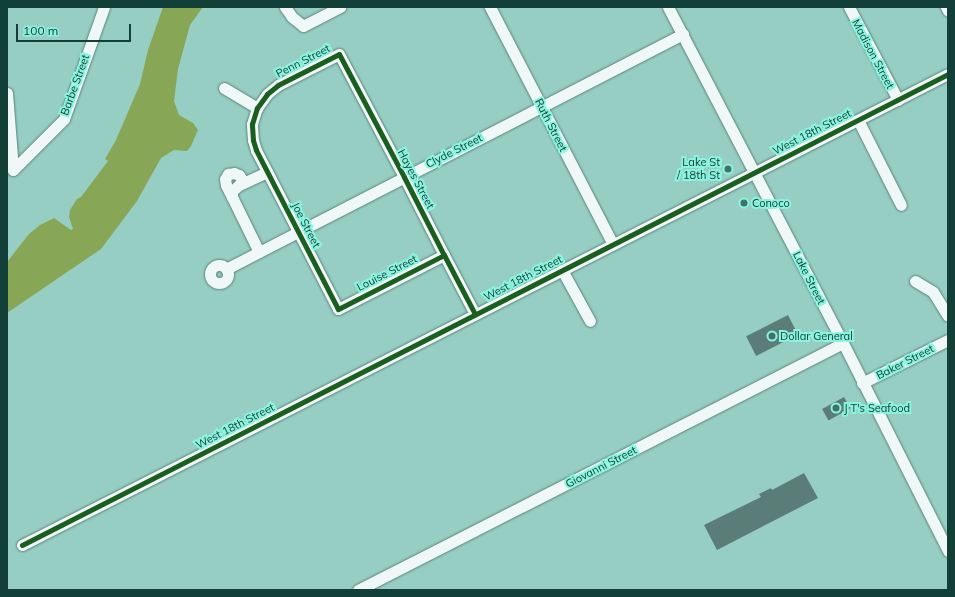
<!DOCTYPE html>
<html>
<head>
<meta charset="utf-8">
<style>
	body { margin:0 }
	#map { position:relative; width:955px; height:597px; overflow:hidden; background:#96cec3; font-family:Mulish,sans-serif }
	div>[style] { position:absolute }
	.water>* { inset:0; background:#87a756 }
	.building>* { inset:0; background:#5a7e77; transform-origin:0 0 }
	.roads { filter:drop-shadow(0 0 1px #5d827b) drop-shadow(0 0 1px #5d827b) }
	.minor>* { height:11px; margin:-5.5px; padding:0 5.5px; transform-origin:5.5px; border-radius:5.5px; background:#eff8f6 }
	.minor>.ring { margin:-5.5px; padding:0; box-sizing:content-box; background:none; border:11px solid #eff8f6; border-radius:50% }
	.cycleway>* { height:5px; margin:-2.5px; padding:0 2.5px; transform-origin:2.5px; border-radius:2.5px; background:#1b5e20 }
	.dots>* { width:11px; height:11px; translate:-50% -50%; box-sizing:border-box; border:2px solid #8bf4df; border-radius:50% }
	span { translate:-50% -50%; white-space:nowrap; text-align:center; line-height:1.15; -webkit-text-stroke:4px #8bf4df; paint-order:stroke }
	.street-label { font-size:11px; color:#124038 }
	.poi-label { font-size:11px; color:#124038 }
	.right { translate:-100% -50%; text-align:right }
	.left { translate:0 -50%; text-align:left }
	.frame { position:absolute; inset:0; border:8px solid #124038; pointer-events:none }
	.scale { position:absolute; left:16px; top:24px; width:115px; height:18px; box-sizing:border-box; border:2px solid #124038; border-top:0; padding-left:5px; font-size:12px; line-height:14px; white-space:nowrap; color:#124038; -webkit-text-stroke:3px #8bf4df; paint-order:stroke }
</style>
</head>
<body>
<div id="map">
	<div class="water">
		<i style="clip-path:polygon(163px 7px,203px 7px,190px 25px,178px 69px,174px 101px,179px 115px,193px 123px,198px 130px,191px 146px,187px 151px,174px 150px,161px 158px,137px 201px,101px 249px,7px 313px,7px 262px,29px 234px,40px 225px,54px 218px,71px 230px,73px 229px,69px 217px,70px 210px,77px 199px,81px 197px,108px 161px,105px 159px,116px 140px,140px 84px,148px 50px)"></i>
	</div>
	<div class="building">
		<i style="left:788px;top:315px;width:22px;height:47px;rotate:63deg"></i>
		<i style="left:844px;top:397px;width:13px;height:25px;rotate:61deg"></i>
		<i style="clip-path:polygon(804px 473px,818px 498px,717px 550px,704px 525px,761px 497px,759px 494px,771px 488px,772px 490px)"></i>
	</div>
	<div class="roads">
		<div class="minor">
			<i style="left:285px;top:7px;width:12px;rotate:55deg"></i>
			<i style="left:292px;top:17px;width:14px;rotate:39deg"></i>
			<i style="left:303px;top:26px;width:42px;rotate:-27.2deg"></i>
			<i style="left:490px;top:7px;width:267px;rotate:62.6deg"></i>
			<i style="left:668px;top:7px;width:379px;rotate:62.5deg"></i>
			<i style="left:843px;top:343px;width:233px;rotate:63.2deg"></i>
			<i style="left:849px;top:7px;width:105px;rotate:62.2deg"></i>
			<i style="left:946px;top:7px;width:4px;rotate:63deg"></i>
			<i style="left:224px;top:88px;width:39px;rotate:31deg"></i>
			<i style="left:7px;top:93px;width:77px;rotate:85.5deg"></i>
			<i style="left:858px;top:120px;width:95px;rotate:63.2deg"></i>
			<i style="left:13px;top:170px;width:72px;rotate:-45deg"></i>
			<i style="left:64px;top:119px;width:119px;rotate:-70.3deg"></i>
			<i style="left:232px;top:197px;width:13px;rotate:-117deg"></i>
			<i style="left:226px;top:185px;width:6px;rotate:-99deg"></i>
			<i style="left:225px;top:179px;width:6px;rotate:-59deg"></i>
			<i style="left:228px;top:174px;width:6px;rotate:-9deg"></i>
			<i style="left:234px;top:173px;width:5px;rotate:22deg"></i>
			<i style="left:239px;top:175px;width:9px;rotate:58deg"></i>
			<i style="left:259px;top:252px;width:61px;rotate:-116.1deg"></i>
			<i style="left:232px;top:197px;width:6px;rotate:-90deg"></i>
			<i style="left:232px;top:191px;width:9px;rotate:-41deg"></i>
			<i style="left:239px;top:185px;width:31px;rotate:-25deg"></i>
			<i style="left:444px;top:255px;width:119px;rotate:153deg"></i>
			<i style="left:338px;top:309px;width:179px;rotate:-117.3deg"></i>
			<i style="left:256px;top:150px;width:10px;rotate:-107deg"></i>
			<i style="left:253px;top:140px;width:16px;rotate:-94deg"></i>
			<i style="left:252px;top:124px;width:17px;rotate:-73deg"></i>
			<i style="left:257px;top:108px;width:17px;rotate:-54deg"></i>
			<i style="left:267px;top:94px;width:14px;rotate:-39deg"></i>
			<i style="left:278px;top:85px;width:68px;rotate:-26.9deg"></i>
			<i style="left:339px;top:54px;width:139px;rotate:62.1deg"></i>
			<i style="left:404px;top:177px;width:88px;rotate:62.9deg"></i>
			<i style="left:444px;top:255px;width:67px;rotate:62.3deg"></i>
			<i class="ring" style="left:210px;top:265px;width:7px;height:7px"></i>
			<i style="left:226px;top:269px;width:514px;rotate:-27.21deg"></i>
			<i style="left:562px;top:270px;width:58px;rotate:61.2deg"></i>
			<i style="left:915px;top:281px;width:21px;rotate:31deg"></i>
			<i style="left:933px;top:292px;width:28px;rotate:58deg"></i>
			<i style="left:862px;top:383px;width:96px;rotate:-26.6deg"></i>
			<i style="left:22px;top:545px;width:1039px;rotate:-26.96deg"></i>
			<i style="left:358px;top:590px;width:544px;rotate:-26.99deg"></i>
		</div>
	</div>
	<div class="cycleway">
		<i style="left:444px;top:255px;width:119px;rotate:153deg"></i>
		<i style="left:338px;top:309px;width:179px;rotate:-117.3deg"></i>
		<i style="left:256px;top:150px;width:10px;rotate:-107deg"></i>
		<i style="left:253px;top:140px;width:16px;rotate:-94deg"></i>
		<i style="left:252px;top:124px;width:17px;rotate:-73deg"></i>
		<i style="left:257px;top:108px;width:17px;rotate:-54deg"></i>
		<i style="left:267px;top:94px;width:14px;rotate:-39deg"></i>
		<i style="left:278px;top:85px;width:68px;rotate:-26.9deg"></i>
		<i style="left:339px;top:54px;width:139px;rotate:62.1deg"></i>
		<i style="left:404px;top:177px;width:88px;rotate:62.9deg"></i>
		<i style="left:444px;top:255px;width:67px;rotate:62.3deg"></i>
		<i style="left:22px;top:545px;width:1039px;rotate:-26.96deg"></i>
	</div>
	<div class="dots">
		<i style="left:728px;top:169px;background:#407269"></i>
		<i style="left:744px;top:203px;background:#407269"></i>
		<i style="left:772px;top:336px;background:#407269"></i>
		<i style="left:836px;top:408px;background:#407269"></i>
	</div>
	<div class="street-label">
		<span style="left:873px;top:54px;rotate:62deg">Madison Street</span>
		<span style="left:303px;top:61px;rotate:-27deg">Penn Street</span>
		<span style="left:75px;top:85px;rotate:-70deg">Barbe Street</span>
		<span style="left:551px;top:125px;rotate:63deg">Ruth Street</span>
		<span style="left:812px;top:132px;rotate:-27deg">West 18th Street</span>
		<span style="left:454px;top:151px;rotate:-27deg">Clyde Street</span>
		<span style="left:416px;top:179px;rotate:62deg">Hayes Street</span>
		<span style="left:306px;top:225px;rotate:63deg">Joe Street</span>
		<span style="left:387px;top:273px;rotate:-27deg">Louise Street</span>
		<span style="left:523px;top:278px;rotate:-27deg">West 18th Street</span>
		<span style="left:809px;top:278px;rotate:63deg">Lake Street</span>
		<span style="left:905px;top:362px;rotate:-27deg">Baker Street</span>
		<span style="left:235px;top:426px;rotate:-27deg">West 18th Street</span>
		<span style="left:601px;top:467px;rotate:-27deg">Giovanni Street</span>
	</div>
	<div class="poi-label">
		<span class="right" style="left:720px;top:169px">Lake St<br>/ 18th St</span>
		<span class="left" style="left:752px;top:203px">Conoco</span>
		<span class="left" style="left:780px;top:336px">Dollar General</span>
		<span class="left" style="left:844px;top:408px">J T's Seafood</span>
	</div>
	<div class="frame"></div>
	<div class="scale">100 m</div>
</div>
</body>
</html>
